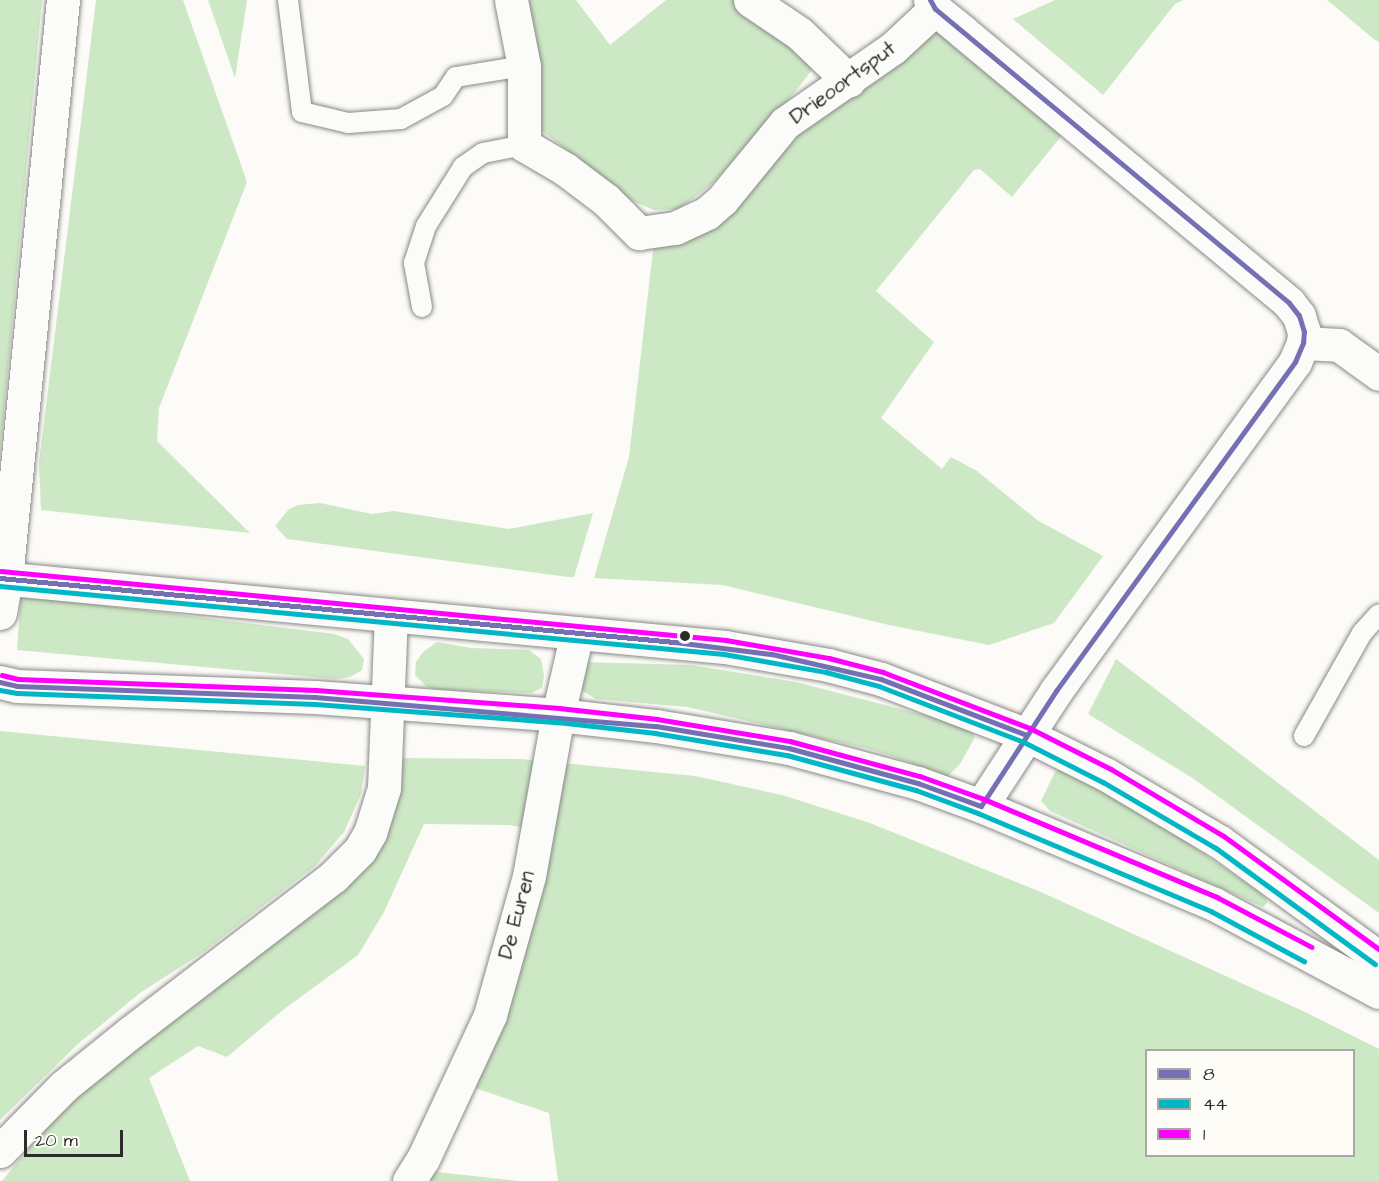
<!DOCTYPE html>
<html>
<head>
<meta charset="utf-8">
<style>
	body { margin:0 }
	#map { position:relative; width:1379px; height:1181px; overflow:hidden; background:#fcfbf8; font-family:"Architects Daughter",sans-serif }
	div>[style] { position:absolute }
	.green>* { inset:0; background:#cde8c4 }
	.roads { filter:drop-shadow(0 0 2px #898987) drop-shadow(0 0 2px #898987) }
	.lane>* { height:20px; margin:-10px; padding:0 10px; transform-origin:10px; border-radius:10px; background:#fbfbf9 }
	.street>* { height:33px; margin:-16.5px; padding:0 16.5px; transform-origin:16.5px; border-radius:16.5px; background:#fbfbf9 }
	.secondary>* { height:33px; margin:-16.5px; padding:0 16.5px; transform-origin:16.5px; border-radius:16.5px; background:#fbfbf9 }
	.highway>* { height:33px; margin:-16.5px; padding:0 16.5px; transform-origin:16.5px; border-radius:16.5px; background:#fbfbf9 }
	.bus-1>* { height:4.5px; margin:-2.25px; padding:0 2.25px; transform-origin:2.25px; border-radius:2.25px; background:#7570b3 }
	.bus-2>* { height:4.5px; margin:-2.25px; padding:0 2.25px; transform-origin:2.25px; border-radius:2.25px; background:#02b7c5 }
	.bus-3>* { height:4.5px; margin:-2.25px; padding:0 2.25px; transform-origin:2.25px; border-radius:2.25px; background:#f0f }
	.dots>* { width:16px; height:16px; translate:-50% -50%; box-sizing:border-box; border:3px solid #fdfcf7; border-radius:50% }
	span { translate:-50% -50%; white-space:nowrap; text-align:center; line-height:1.15; -webkit-text-stroke:4.5px #fdfcf7; paint-order:stroke }
	.street-label { font-size:21px; color:#2b2b2b }
	.legend { position:absolute; left:1145px; top:1049px; width:210px; height:108px; box-sizing:border-box; background:#fdfcf7; border:2px solid #a9a8a5; margin:0; padding:8px 10px; list-style:none; font-size:18px; color:#2b2b2b }
	.legend li { display:flex; align-items:center; gap:12px; height:30px }
	.legend b { width:30px; border:2px solid #a9a8a5 }
	.scale { position:absolute; left:24px; top:1130px; width:99px; height:27px; box-sizing:border-box; border:3px solid #2b2b2b; border-top:0; padding-left:8px; font-size:18px; line-height:21px; white-space:nowrap; color:#2b2b2b; -webkit-text-stroke:4px #fdfcf7; paint-order:stroke }
</style>
</head>
<body>
<div id="map">
	<div class="green">
		<i style="clip-path:polygon(0 0,42px 0,0 454px)"></i>
		<i style="clip-path:polygon(96px 0,183px 0,247px 182px,159px 408px,157px 441px,250px 533px,41px 510px,39px 463px)"></i>
		<i style="clip-path:polygon(208px 0,247px 0,235px 78px)"></i>
		<i style="clip-path:polygon(525px 0,576px 0,610px 45px,666px 0,740px 0,814px 67px,796px 91px,713px 183px,679px 209px,654px 210px,632px 201px,536px 126px)"></i>
		<i style="clip-path:polygon(1055px 0,1183px 0,1175px 4px,1103px 95px,1013px 19px)"></i>
		<i style="clip-path:polygon(1327px 0,1379px 0,1379px 42px,1375px 40px)"></i>
		<i style="clip-path:polygon(935px 22px,1067px 129px,1012px 197px,980px 169px,974px 170px,876px 291px,934px 342px,881px 418px,942px 469px,951px 457px,977px 471px,1037px 520px,1103px 556px,1054px 623px,989px 645px,889px 625px,723px 585px,594px 578px,629px 457px,654px 242px,834px 85px)"></i>
		<i style="clip-path:polygon(320px 503px,372px 514px,394px 511px,509px 529px,593px 513px,574px 577px,568px 577px,287px 539px,275px 526px,289px 509px,298px 505px)"></i>
		<i style="clip-path:polygon(21px 595px,334px 634px,348px 639px,364px 659px,362px 670px,350px 677px,335px 679px,17px 650px)"></i>
		<i style="clip-path:polygon(437px 642px,471px 648px,529px 650px,541px 659px,544px 675px,542px 688px,531px 693px,440px 690px,427px 687px,415px 675px,416px 662px,423px 652px)"></i>
		<i style="clip-path:polygon(1116px 659px,1379px 860px,1379px 913px,1194px 779px,1088px 714px)"></i>
		<i style="clip-path:polygon(583px 662px,690px 665px,796px 682px,966px 726px,975px 737px,960px 764px,943px 781px,910px 762px,869px 749px,687px 707px,596px 699px,581px 690px,576px 680px)"></i>
		<i style="clip-path:polygon(0 731px,365px 766px,361px 794px,344px 832px,316px 865px,202px 953px,140px 993px,78px 1044px,0 1120px)"></i>
		<i style="clip-path:polygon(evenodd,402px 758px,521px 759px,695px 776px,782px 795px,870px 823px,1041px 892px,1303px 1011px,1379px 1049px,1379px 1181px,558px 1181px,549px 1113px,475px 1088px,505px 1017px,545px 832px,509px 825px,424px 824px,384px 912px,358px 955px,283px 1010px,227px 1057px,198px 1046px,149px 1078px,190px 1181px,2px 1181px,55px 1116px,149px 1038px,394px 807px,402px 758px,1146px 1050px,1354px 1050px,1354px 1156px,1146px 1156px,1146px 1050px)"></i>
		<i style="clip-path:polygon(1061px 768px,1130px 803px,1262px 894px,1268px 902px,1263px 907px,1050px 811px,1041px 801px,1055px 772px)"></i>
		<i style="clip-path:polygon(426px 1165px,436px 1172px,520px 1181px,415px 1181px)"></i>
	</div>
	<div class="roads">
		<div class="lane">
			<i style="left:288px;top:0;width:113px;rotate:82.9deg"></i>
			<i style="left:302px;top:112px;width:47px;rotate:13.4deg"></i>
			<i style="left:348px;top:123px;width:53px;rotate:-4.3deg"></i>
			<i style="left:401px;top:119px;width:48px;rotate:-28.7deg"></i>
			<i style="left:443px;top:96px;width:23px;rotate:-56deg"></i>
			<i style="left:456px;top:77px;width:69px;rotate:-9.2deg"></i>
			<i style="left:422px;top:307px;width:45px;rotate:-100.3deg"></i>
			<i style="left:414px;top:263px;width:39px;rotate:-72deg"></i>
			<i style="left:426px;top:226px;width:70px;rotate:-57.9deg"></i>
			<i style="left:463px;top:167px;width:24px;rotate:-35deg"></i>
			<i style="left:483px;top:153px;width:42px;rotate:-11deg"></i>
			<i style="left:1304px;top:736px;width:118px;rotate:-60.6deg"></i>
			<i style="left:1362px;top:633px;width:25px;rotate:-48deg"></i>
		</div>
		<div class="street">
			<i style="left:511px;top:0;width:67px;rotate:78.9deg"></i>
			<i style="left:524px;top:66px;width:79px;rotate:90deg"></i>
			<i style="left:524px;top:145px;width:48px;rotate:30.3deg"></i>
			<i style="left:565px;top:169px;width:51px;rotate:37.1deg"></i>
			<i style="left:606px;top:200px;width:47px;rotate:45deg"></i>
			<i style="left:639px;top:233px;width:36px;rotate:-8deg"></i>
			<i style="left:675px;top:228px;width:35px;rotate:-25deg"></i>
			<i style="left:707px;top:213px;width:20px;rotate:-41deg"></i>
			<i style="left:722px;top:200px;width:99px;rotate:-50.7deg"></i>
			<i style="left:785px;top:123px;width:131px;rotate:-34.8deg"></i>
			<i style="left:893px;top:48px;width:57px;rotate:-42.9deg"></i>
			<i style="left:750px;top:0;width:59px;rotate:34deg"></i>
			<i style="left:799px;top:33px;width:69px;rotate:43.8deg"></i>
			<i style="left:930px;top:0;width:10px;rotate:61deg"></i>
			<i style="left:935px;top:9px;width:36px;rotate:39deg"></i>
			<i style="left:963px;top:32px;width:424px;rotate:39.7deg"></i>
			<i style="left:1289px;top:303px;width:16px;rotate:52deg"></i>
			<i style="left:1299px;top:316px;width:17px;rotate:73deg"></i>
			<i style="left:1304px;top:332px;width:11px;rotate:95deg"></i>
			<i style="left:1303px;top:343px;width:21px;rotate:113deg"></i>
			<i style="left:1295px;top:362px;width:407px;rotate:126deg"></i>
			<i style="left:1056px;top:691px;width:137px;rotate:123.1deg"></i>
			<i style="left:1303px;top:343px;width:36px;rotate:3deg"></i>
			<i style="left:1339px;top:345px;width:49px;rotate:35.9deg"></i>
			<i style="left:409px;top:1181px;width:26px;rotate:-58deg"></i>
			<i style="left:423px;top:1159px;width:159px;rotate:-65deg"></i>
			<i style="left:490px;top:1015px;width:144px;rotate:-74.3deg"></i>
			<i style="left:529px;top:876px;width:164px;rotate:-79.8deg"></i>
			<i style="left:558px;top:715px;width:84px;rotate:-77deg"></i>
		</div>
		<div class="secondary">
			<i style="left:0;top:578px;width:728px;rotate:5.44deg"></i>
			<i style="left:725px;top:647px;width:105px;rotate:9.9deg"></i>
			<i style="left:828px;top:665px;width:55px;rotate:14.8deg"></i>
			<i style="left:881px;top:679px;width:156px;rotate:21deg"></i>
			<i style="left:1027px;top:735px;width:89px;rotate:26.6deg"></i>
			<i style="left:1107px;top:775px;width:131px;rotate:30.7deg"></i>
			<i style="left:1220px;top:842px;width:197px;rotate:36.1deg"></i>
			<i style="left:0;top:682px;width:17px;rotate:13deg"></i>
			<i style="left:17px;top:686px;width:298px;rotate:2.1deg"></i>
			<i style="left:315px;top:697px;width:244px;rotate:4.2deg"></i>
			<i style="left:558px;top:715px;width:99px;rotate:6.4deg"></i>
			<i style="left:656px;top:726px;width:135px;rotate:9.4deg"></i>
			<i style="left:789px;top:748px;width:134px;rotate:15.2deg"></i>
			<i style="left:918px;top:783px;width:67px;rotate:20.1deg"></i>
			<i style="left:981px;top:806px;width:253px;rotate:22.8deg"></i>
			<i style="left:1214px;top:904px;width:187px;rotate:28.1deg"></i>
		</div>
		<div class="highway">
			<i style="left:0;top:613px;width:36px;rotate:-80deg"></i>
			<i style="left:6px;top:578px;width:581px;rotate:-84.37deg"></i>
			<i style="left:0;top:1151px;width:91px;rotate:-45.4deg"></i>
			<i style="left:64px;top:1086px;width:86px;rotate:-38.9deg"></i>
			<i style="left:131px;top:1032px;width:255px;rotate:-37.5deg"></i>
			<i style="left:333px;top:877px;width:38px;rotate:-45deg"></i>
			<i style="left:360px;top:850px;width:20px;rotate:-60deg"></i>
			<i style="left:370px;top:833px;width:47px;rotate:-72.7deg"></i>
			<i style="left:384px;top:788px;width:172px;rotate:-87.7deg"></i>
		</div>
	</div>
	<div class="bus-1">
		<i style="left:0;top:578px;width:678px;rotate:5.42deg"></i>
		<i style="left:675px;top:642px;width:98px;rotate:7.1deg"></i>
		<i style="left:772px;top:654px;width:112px;rotate:12.9deg"></i>
		<i style="left:881px;top:679px;width:156px;rotate:21deg"></i>
		<i style="left:0;top:682px;width:17px;rotate:13deg"></i>
		<i style="left:17px;top:686px;width:298px;rotate:2.1deg"></i>
		<i style="left:315px;top:697px;width:342px;rotate:4.9deg"></i>
		<i style="left:656px;top:726px;width:135px;rotate:9.4deg"></i>
		<i style="left:789px;top:748px;width:134px;rotate:15.2deg"></i>
		<i style="left:918px;top:783px;width:67px;rotate:20.1deg"></i>
		<i style="left:981px;top:806px;width:137px;rotate:-56.9deg"></i>
		<i style="left:1056px;top:691px;width:407px;rotate:-54deg"></i>
		<i style="left:1295px;top:362px;width:21px;rotate:-67deg"></i>
		<i style="left:1303px;top:343px;width:11px;rotate:-85deg"></i>
		<i style="left:1304px;top:332px;width:17px;rotate:-107deg"></i>
		<i style="left:1299px;top:316px;width:16px;rotate:-128deg"></i>
		<i style="left:1289px;top:303px;width:460px;rotate:-140.3deg"></i>
		<i style="left:935px;top:9px;width:10px;rotate:-119deg"></i>
	</div>
	<div class="bus-2">
		<i style="left:0;top:586px;width:727px;rotate:5.37deg"></i>
		<i style="left:724px;top:654px;width:104px;rotate:10deg"></i>
		<i style="left:826px;top:672px;width:55px;rotate:14.8deg"></i>
		<i style="left:879px;top:686px;width:155px;rotate:21.1deg"></i>
		<i style="left:1024px;top:742px;width:89px;rotate:26.9deg"></i>
		<i style="left:1103px;top:782px;width:131px;rotate:30.3deg"></i>
		<i style="left:1216px;top:848px;width:197px;rotate:36.1deg"></i>
		<i style="left:0;top:690px;width:17px;rotate:10deg"></i>
		<i style="left:17px;top:693px;width:298px;rotate:2.1deg"></i>
		<i style="left:315px;top:704px;width:243px;rotate:4.3deg"></i>
		<i style="left:557px;top:722px;width:99px;rotate:6.4deg"></i>
		<i style="left:655px;top:733px;width:134px;rotate:9.5deg"></i>
		<i style="left:787px;top:755px;width:134px;rotate:15.2deg"></i>
		<i style="left:916px;top:790px;width:66px;rotate:20.4deg"></i>
		<i style="left:978px;top:813px;width:253px;rotate:22.8deg"></i>
		<i style="left:1211px;top:911px;width:106px;rotate:28.3deg"></i>
	</div>
	<div class="bus-3">
		<i style="left:1px;top:571px;width:728px;rotate:5.44deg"></i>
		<i style="left:726px;top:640px;width:105px;rotate:9.9deg"></i>
		<i style="left:829px;top:658px;width:56px;rotate:14.5deg"></i>
		<i style="left:883px;top:672px;width:157px;rotate:20.9deg"></i>
		<i style="left:1030px;top:728px;width:91px;rotate:26.8deg"></i>
		<i style="left:1111px;top:769px;width:131px;rotate:30.7deg"></i>
		<i style="left:1224px;top:836px;width:192px;rotate:36.1deg"></i>
		<i style="left:2px;top:675px;width:16px;rotate:14deg"></i>
		<i style="left:18px;top:679px;width:298px;rotate:2.1deg"></i>
		<i style="left:316px;top:690px;width:244px;rotate:4.2deg"></i>
		<i style="left:559px;top:708px;width:99px;rotate:6.4deg"></i>
		<i style="left:657px;top:719px;width:135px;rotate:9.4deg"></i>
		<i style="left:790px;top:741px;width:135px;rotate:15.1deg"></i>
		<i style="left:920px;top:776px;width:68px;rotate:19.8deg"></i>
		<i style="left:984px;top:799px;width:253px;rotate:22.8deg"></i>
		<i style="left:1217px;top:897px;width:107px;rotate:27.8deg"></i>
	</div>
	<div class="dots">
		<i style="left:685px;top:636px;background:#2b2b2b"></i>
	</div>
	<div class="street-label">
		<span style="left:843px;top:83px;rotate:-36deg">Drieoortsput</span>
		<span style="left:517px;top:915px;rotate:-75deg">De Euren</span>
	</div>
	<ul class="legend">
	<li><b style="height:8px;background:#7570b3"></b>8</li>
	<li><b style="height:8px;background:#02b7c5"></b>44</li>
	<li><b style="height:8px;background:#f0f"></b>1</li>
	</ul>
	<div class="scale">20 m</div>
</div>
</body>
</html>
